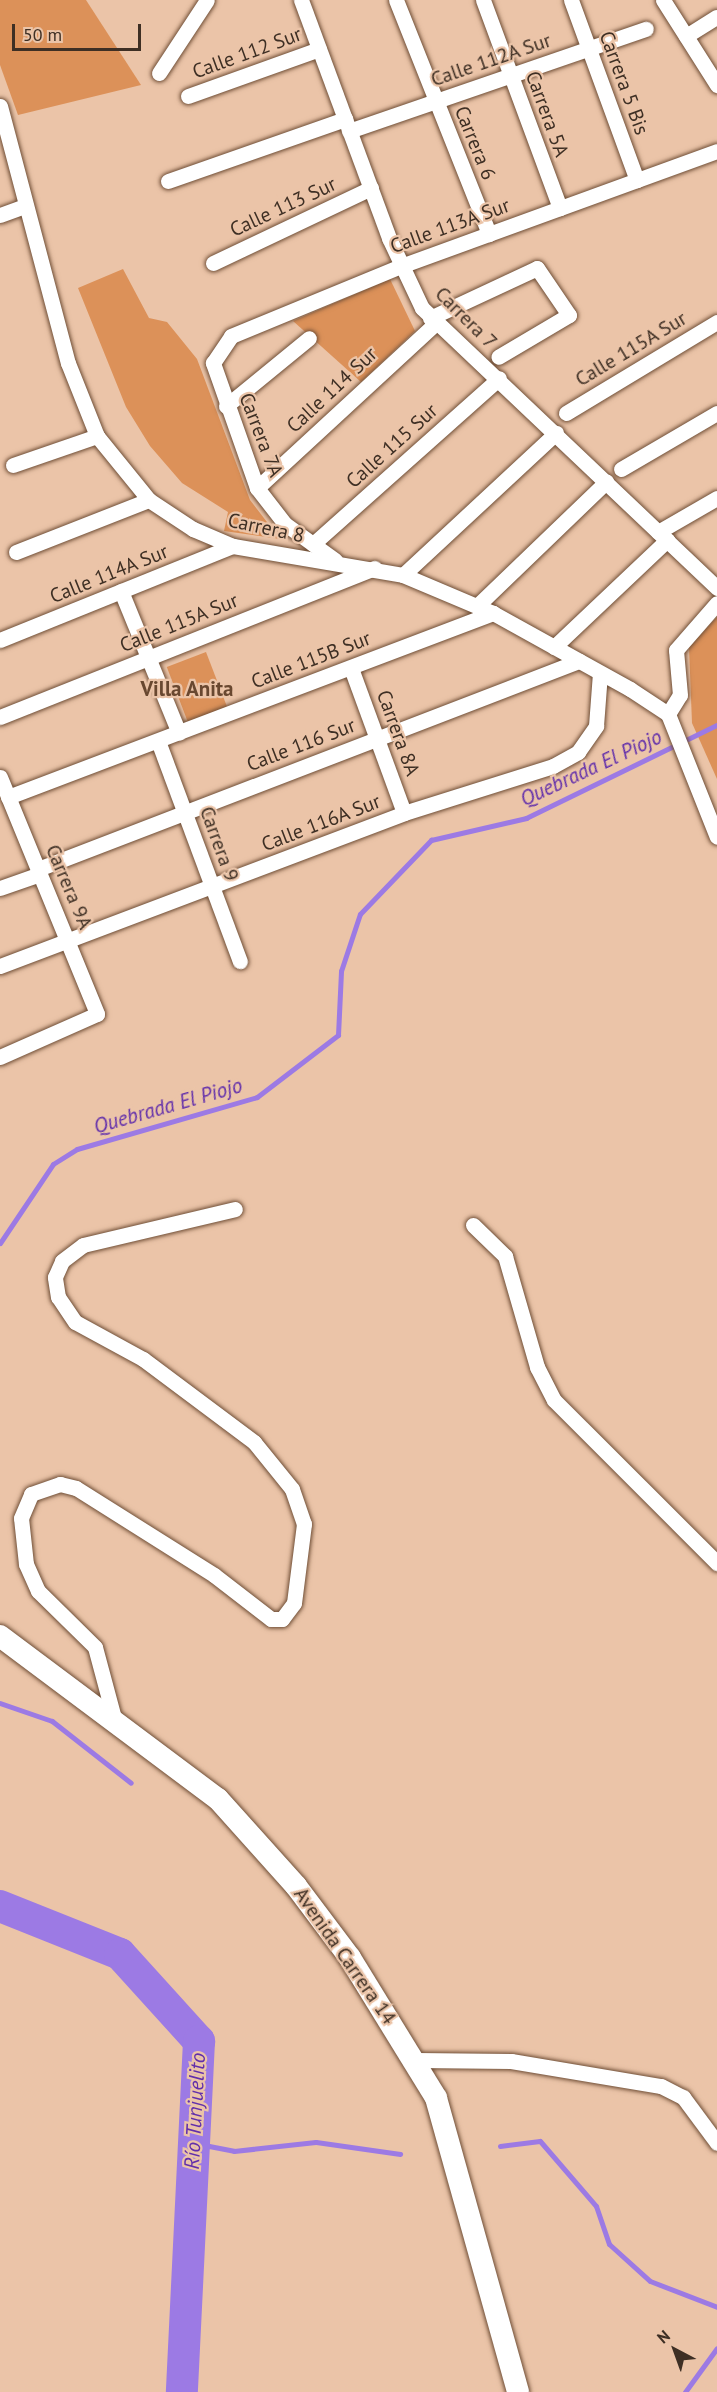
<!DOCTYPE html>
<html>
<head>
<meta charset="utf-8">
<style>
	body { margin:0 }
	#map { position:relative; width:717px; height:2392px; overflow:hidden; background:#ebc4a8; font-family:"PT Sans",sans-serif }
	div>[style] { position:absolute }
	.green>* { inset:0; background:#dc9159; transform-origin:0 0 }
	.stream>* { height:5px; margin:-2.5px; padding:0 2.5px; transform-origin:2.5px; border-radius:2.5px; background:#9c7ae4 }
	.river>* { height:32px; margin:-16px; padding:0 16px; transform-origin:16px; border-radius:16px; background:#9c7ae4 }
	.roads { filter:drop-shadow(0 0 2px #6f4e36) drop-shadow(0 0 2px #6f4e36) }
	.street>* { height:15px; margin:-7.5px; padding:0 7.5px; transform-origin:7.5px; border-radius:7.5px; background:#fff }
	.secondary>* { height:22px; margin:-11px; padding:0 11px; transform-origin:11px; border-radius:11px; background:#fff }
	span { translate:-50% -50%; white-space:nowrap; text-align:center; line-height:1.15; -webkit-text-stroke:4.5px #ebc4a8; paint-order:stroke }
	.street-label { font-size:20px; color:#3e2f24 }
	.neighbourhood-label { font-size:21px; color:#694830; font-weight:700 }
	.water-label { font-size:21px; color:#622fab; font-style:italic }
	.north { position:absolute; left:645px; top:2320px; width:60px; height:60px; -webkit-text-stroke:4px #ebc4a8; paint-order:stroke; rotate:319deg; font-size:16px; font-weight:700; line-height:24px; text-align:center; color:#3e2f24 }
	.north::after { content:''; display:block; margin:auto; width:21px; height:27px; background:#3e2f24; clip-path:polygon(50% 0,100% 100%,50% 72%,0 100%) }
	.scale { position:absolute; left:12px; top:24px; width:129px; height:27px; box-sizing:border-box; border:3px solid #3e2f24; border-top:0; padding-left:8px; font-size:18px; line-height:21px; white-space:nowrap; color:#3e2f24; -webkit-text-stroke:4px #ebc4a8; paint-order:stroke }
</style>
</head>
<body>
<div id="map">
	<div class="green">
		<i style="clip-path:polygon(0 0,86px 0,141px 85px,18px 115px,0 65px)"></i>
		<i style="clip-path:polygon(123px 269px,149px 318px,167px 322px,197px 359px,250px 500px,280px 539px,224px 531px,228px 512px,182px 483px,150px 446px,126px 407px,78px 288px)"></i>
		<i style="clip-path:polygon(390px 279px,415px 331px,361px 382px,293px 321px)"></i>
		<i style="clip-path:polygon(717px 617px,717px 779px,692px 723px,689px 647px)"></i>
		<i style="left:206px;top:652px;width:59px;height:42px;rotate:69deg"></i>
	</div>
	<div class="stream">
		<i style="left:0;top:1243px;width:95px;rotate:-56.1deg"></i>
		<i style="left:53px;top:1164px;width:28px;rotate:-32deg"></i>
		<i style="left:77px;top:1149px;width:187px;rotate:-16.1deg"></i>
		<i style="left:257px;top:1097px;width:102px;rotate:-37.4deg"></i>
		<i style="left:338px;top:1035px;width:64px;rotate:-87.3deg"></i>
		<i style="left:341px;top:971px;width:60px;rotate:-71.6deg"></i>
		<i style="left:360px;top:914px;width:103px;rotate:-46.2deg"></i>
		<i style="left:431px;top:840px;width:98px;rotate:-13deg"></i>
		<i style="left:526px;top:818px;width:212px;rotate:-26deg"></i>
		<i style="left:0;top:1703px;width:55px;rotate:19.1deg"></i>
		<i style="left:52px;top:1721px;width:100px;rotate:38.1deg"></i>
		<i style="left:195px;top:2136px;width:17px;rotate:36deg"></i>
		<i style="left:209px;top:2146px;width:25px;rotate:11deg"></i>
		<i style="left:234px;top:2151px;width:82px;rotate:-6.3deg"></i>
		<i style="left:316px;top:2142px;width:85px;rotate:8.1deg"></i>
		<i style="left:500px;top:2146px;width:40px;rotate:-7.1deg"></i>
		<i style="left:540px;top:2141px;width:86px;rotate:49.3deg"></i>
		<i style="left:596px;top:2206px;width:40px;rotate:71.1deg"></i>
		<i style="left:609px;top:2244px;width:55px;rotate:42.1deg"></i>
		<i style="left:650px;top:2281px;width:72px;rotate:21.2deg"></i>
		<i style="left:685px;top:2392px;width:54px;rotate:-54deg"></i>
	</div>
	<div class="river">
		<i style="left:0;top:1906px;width:129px;rotate:21.8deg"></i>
		<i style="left:120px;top:1954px;width:118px;rotate:47.8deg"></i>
		<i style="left:199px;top:2041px;width:351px;rotate:92.8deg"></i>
	</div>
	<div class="roads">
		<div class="street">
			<i style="left:301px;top:0;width:254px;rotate:69.7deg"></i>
			<i style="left:389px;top:238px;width:77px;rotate:64.8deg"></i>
			<i style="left:422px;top:308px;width:407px;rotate:43.5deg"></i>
			<i style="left:396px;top:0;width:252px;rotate:68.3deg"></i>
			<i style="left:483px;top:0;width:222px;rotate:69.7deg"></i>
			<i style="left:571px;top:0;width:192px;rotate:69.9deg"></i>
			<i style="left:663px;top:0;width:101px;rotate:57.6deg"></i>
			<i style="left:686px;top:36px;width:36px;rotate:-32deg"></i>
			<i style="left:159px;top:73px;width:87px;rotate:-56.7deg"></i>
			<i style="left:188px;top:96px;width:139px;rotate:-19.7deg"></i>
			<i style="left:0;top:106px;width:266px;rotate:75.2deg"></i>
			<i style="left:68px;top:363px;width:79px;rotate:68.3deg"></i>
			<i style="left:97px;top:436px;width:82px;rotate:50.9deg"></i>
			<i style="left:149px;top:500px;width:53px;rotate:33.4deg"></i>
			<i style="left:193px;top:529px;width:43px;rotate:23deg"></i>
			<i style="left:233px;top:546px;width:172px;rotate:9.7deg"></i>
			<i style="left:403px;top:575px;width:98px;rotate:22.9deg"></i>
			<i style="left:493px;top:613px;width:157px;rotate:29deg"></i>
			<i style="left:630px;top:689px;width:45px;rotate:33.3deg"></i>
			<i style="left:668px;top:714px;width:132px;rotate:68.3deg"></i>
			<i style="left:349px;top:131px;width:314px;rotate:-19deg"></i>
			<i style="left:168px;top:181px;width:188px;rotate:-19.3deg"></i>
			<i style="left:0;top:215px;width:27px;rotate:-20deg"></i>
			<i style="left:213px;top:263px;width:175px;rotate:-25.4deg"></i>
			<i style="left:430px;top:318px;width:118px;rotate:-25deg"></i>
			<i style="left:537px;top:268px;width:57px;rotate:55.8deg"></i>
			<i style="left:569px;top:315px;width:82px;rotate:149.4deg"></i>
			<i style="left:226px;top:406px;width:107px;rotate:-39.3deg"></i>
			<i style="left:566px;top:413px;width:176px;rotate:-31.1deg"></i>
			<i style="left:13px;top:465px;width:89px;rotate:-19deg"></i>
			<i style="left:621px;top:469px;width:111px;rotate:-30.3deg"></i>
			<i style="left:257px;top:488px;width:243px;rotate:-42.7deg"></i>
			<i style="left:658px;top:532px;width:68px;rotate:-30deg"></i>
			<i style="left:313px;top:544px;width:249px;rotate:-41.7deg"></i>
			<i style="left:16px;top:552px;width:143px;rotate:-21.4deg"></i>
			<i style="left:335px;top:560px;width:62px;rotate:-144.2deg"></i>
			<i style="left:285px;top:524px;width:46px;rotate:-127.9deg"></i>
			<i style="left:257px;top:488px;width:133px;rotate:-109.4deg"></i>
			<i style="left:213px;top:363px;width:32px;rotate:-56deg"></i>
			<i style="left:231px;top:336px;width:184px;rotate:-22.4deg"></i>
			<i style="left:401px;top:266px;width:336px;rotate:-20deg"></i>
			<i style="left:403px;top:575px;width:209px;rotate:-42.9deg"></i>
			<i style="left:121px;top:591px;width:153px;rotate:67.8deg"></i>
			<i style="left:478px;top:605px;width:178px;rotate:-43.9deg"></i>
			<i style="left:0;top:640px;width:251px;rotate:-22deg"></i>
			<i style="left:554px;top:647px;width:156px;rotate:-43.4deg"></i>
			<i style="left:351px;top:668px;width:154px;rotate:69.9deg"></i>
			<i style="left:668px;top:714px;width:22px;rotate:-58deg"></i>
			<i style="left:680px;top:695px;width:45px;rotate:-95.1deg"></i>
			<i style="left:676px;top:650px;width:62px;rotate:-48.9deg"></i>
			<i style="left:0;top:717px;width:403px;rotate:-21.7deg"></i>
			<i style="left:158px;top:741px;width:235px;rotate:69.6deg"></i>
			<i style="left:0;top:777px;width:256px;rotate:67.7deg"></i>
			<i style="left:97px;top:1014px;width:106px;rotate:156.1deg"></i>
			<i style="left:8px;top:797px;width:519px;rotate:-20.78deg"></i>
			<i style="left:38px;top:869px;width:580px;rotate:-21.03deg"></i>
			<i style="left:0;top:888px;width:42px;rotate:-19.3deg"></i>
			<i style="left:0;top:966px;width:432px;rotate:-20.7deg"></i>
			<i style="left:404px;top:813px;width:156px;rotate:-17.5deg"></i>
			<i style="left:553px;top:766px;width:29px;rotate:-29deg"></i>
			<i style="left:578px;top:752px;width:32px;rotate:-55deg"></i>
			<i style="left:596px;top:726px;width:53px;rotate:-85.7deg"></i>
			<i style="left:473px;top:1225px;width:45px;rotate:44.1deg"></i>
			<i style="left:505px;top:1256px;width:116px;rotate:73.9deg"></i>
			<i style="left:537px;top:1367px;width:37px;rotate:63deg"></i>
			<i style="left:554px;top:1400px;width:231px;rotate:45deg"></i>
			<i style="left:114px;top:1718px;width:73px;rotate:-105deg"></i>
			<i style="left:95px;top:1647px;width:80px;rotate:-135.5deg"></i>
			<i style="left:38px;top:1591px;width:30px;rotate:-114deg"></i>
			<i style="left:26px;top:1564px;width:46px;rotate:-96.2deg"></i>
			<i style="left:21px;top:1518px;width:26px;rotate:-67deg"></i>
			<i style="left:31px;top:1494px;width:31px;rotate:-19deg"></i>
			<i style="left:60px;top:1484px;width:16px;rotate:14deg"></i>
			<i style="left:76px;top:1488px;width:163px;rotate:32.2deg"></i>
			<i style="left:214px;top:1575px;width:72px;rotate:37.7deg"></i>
			<i style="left:271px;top:1619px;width:11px"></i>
			<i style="left:282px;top:1619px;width:20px;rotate:-53deg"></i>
			<i style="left:294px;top:1603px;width:80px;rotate:-82.8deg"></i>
			<i style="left:304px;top:1524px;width:37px;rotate:-109deg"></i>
			<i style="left:292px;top:1489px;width:60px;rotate:-129deg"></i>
			<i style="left:254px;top:1442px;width:139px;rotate:-143.2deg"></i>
			<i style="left:143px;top:1359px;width:77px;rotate:-151.4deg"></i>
			<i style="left:75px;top:1322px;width:30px;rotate:-124deg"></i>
			<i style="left:58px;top:1297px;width:20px;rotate:-99deg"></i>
			<i style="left:55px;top:1277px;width:17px;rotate:-66deg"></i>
			<i style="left:62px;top:1261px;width:26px;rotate:-37deg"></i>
			<i style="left:83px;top:1245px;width:156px;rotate:-13.3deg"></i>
			<i style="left:416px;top:2060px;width:95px;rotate:0.6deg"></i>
			<i style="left:511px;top:2061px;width:152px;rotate:9.5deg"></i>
			<i style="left:661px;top:2086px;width:25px;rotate:27deg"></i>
			<i style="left:683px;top:2097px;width:57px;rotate:53.5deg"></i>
		</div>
		<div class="secondary">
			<i style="left:0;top:1636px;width:272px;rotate:36.8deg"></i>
			<i style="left:218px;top:1799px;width:117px;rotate:48.1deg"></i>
			<i style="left:296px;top:1886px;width:90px;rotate:53.1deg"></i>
			<i style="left:350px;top:1958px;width:164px;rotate:58.4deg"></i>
			<i style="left:436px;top:2098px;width:305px;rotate:74.4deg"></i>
		</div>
	</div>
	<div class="street-label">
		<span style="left:247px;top:53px;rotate:-20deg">Calle 112 Sur</span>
		<span style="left:491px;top:60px;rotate:-19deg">Calle 112A Sur</span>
		<span style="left:624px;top:83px;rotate:70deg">Carrera 5 Bis</span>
		<span style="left:547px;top:114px;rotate:70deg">Carrera 5A</span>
		<span style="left:475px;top:143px;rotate:68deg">Carrera 6</span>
		<span style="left:283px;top:207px;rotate:-25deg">Calle 113 Sur</span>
		<span style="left:450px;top:226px;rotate:-20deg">Calle 113A Sur</span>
		<span style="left:466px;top:318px;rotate:45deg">Carrera 7</span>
		<span style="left:631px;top:349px;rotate:-31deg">Calle 115A Sur</span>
		<span style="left:332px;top:390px;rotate:-43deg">Calle 114 Sur</span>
		<span style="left:261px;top:435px;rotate:69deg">Carrera 7A</span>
		<span style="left:392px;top:446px;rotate:-42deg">Calle 115 Sur</span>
		<span style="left:266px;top:528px;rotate:12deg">Carrera 8</span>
		<span style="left:109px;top:574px;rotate:-22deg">Calle 114A Sur</span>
		<span style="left:179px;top:623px;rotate:-22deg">Calle 115A Sur</span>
		<span style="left:311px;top:660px;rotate:-21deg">Calle 115B Sur</span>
		<span style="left:398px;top:733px;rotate:70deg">Carrera 8A</span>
		<span style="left:301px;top:745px;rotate:-21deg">Calle 116 Sur</span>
		<span style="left:321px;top:823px;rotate:-21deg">Calle 116A Sur</span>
		<span style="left:219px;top:844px;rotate:70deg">Carrera 9</span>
		<span style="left:69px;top:887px;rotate:67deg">Carrera 9A</span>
		<span style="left:345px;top:1956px;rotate:55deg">Avenida Carrera 14</span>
	</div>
	<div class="neighbourhood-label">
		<span style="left:187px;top:689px">Villa Anita</span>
	</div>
	<div class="water-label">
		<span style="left:591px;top:768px;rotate:-25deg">Quebrada El Piojo</span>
		<span style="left:168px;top:1106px;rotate:-16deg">Quebrada El Piojo</span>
		<span style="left:195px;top:2111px;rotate:-87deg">Río Tunjuelito</span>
	</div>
	<div class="north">N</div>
	<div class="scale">50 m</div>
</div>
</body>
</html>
